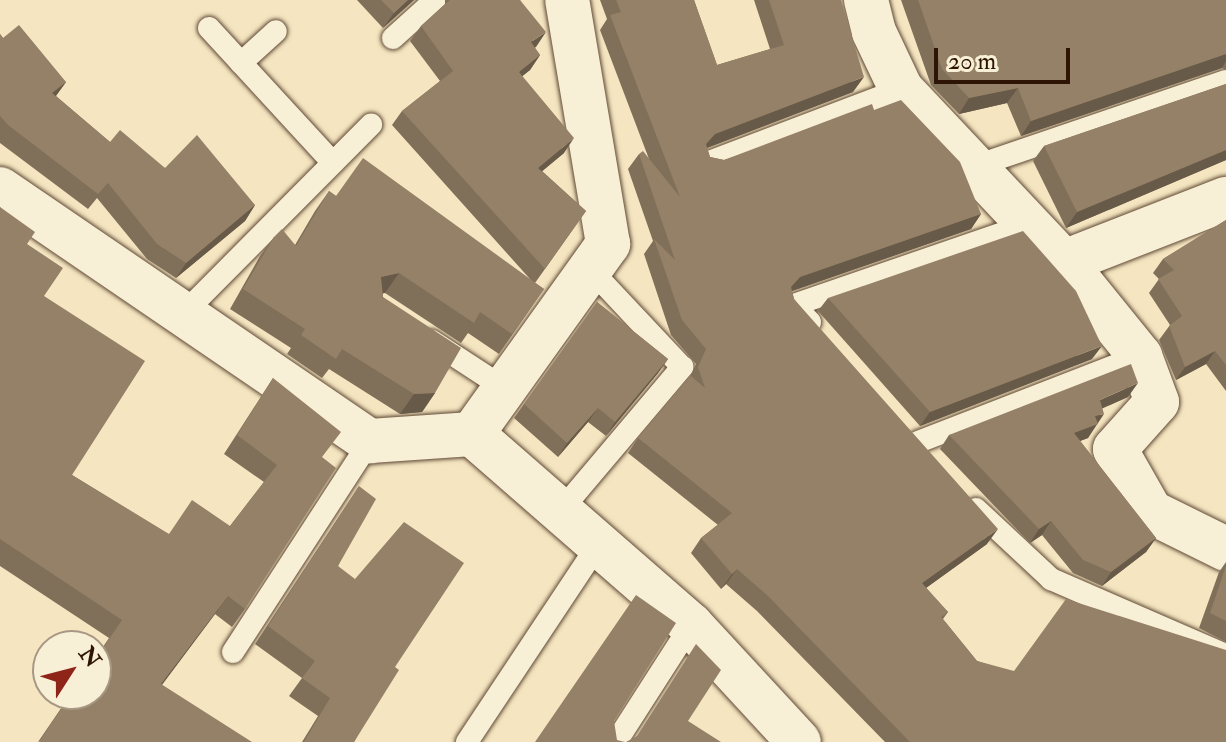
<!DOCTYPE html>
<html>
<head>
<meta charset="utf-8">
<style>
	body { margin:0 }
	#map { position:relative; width:1226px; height:742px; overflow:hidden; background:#f5e6c1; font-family:"IM FELL Double Pica",serif }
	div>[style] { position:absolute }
	.roads { filter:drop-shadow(0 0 2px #5f4834) drop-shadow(0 0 2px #5f4834) }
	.service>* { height:22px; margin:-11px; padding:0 11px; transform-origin:11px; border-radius:11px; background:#f8efd7 }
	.minor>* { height:44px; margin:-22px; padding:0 22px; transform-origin:22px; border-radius:22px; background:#f8efd7 }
	.wall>* { inset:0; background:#806f59 }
	.shaded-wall>* { inset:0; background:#685a48 }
	.building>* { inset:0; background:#958167 }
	span { translate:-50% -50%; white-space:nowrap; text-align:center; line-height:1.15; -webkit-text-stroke:6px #f8efd7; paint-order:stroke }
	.north { position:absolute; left:32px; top:630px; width:80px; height:80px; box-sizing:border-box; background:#f8efd7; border:2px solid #a79783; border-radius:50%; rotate:54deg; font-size:22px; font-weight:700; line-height:32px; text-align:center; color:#2d1405 }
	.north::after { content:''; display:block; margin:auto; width:28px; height:36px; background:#8f2418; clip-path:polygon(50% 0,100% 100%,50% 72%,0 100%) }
	.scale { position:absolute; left:934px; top:48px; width:136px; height:36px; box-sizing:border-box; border:4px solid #2d1405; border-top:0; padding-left:10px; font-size:24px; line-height:28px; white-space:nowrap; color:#2d1405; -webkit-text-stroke:6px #f8efd7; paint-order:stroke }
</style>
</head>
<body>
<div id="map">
	<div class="roads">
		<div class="service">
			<i style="left:209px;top:28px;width:183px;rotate:47.4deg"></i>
			<i style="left:393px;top:38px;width:57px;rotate:-42.1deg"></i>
			<i style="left:241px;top:63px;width:47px;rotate:-42.4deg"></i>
			<i style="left:709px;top:162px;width:205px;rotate:-20.8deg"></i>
			<i style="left:976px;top:166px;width:264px;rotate:-18.8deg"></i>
			<i style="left:183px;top:314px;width:267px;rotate:-45.2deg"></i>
			<i style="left:810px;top:322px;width:23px;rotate:-133deg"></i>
			<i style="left:794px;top:305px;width:249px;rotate:-19deg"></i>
			<i style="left:432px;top:341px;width:86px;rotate:33.1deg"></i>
			<i style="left:918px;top:442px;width:238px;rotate:-21.2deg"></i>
			<i style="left:563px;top:508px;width:185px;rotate:-49.8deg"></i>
			<i style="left:682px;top:367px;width:134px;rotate:-133.2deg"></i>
			<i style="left:976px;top:509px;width:103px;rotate:43deg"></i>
			<i style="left:1051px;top:579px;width:191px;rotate:23.5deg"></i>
			<i style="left:233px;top:652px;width:252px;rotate:-57deg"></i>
			<i style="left:467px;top:742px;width:240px;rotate:-56.4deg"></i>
			<i style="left:616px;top:742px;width:139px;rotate:-57.3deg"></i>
		</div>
		<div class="minor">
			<i style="left:866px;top:0;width:33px;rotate:76deg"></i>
			<i style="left:874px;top:32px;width:63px;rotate:64.7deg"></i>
			<i style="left:901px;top:89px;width:238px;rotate:46.7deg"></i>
			<i style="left:1064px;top:262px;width:121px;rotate:51deg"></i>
			<i style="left:1140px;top:356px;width:49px;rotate:69.7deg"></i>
			<i style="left:1157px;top:402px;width:63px;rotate:131.8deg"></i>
			<i style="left:1115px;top:449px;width:73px;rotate:60.3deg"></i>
			<i style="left:1151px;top:512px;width:84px;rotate:26.3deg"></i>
			<i style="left:0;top:189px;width:448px;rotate:34.3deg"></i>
			<i style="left:370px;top:441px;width:102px;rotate:-3.9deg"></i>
			<i style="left:472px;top:434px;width:291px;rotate:41.1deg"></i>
			<i style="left:691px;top:625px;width:159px;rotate:47.3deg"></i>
			<i style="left:1064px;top:262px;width:174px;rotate:-21.3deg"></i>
			<i style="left:472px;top:434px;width:234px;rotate:-54.4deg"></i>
			<i style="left:608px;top:244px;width:247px;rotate:-99.5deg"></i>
		</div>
	</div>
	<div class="wall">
		<i style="clip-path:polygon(357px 0,414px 0,383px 28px)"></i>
		<i style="clip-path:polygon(445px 0,520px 0,535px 48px,540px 55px,530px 70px,522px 76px,564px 153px,542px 171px,586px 211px,535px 283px,544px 289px,499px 354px,468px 333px,461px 343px,385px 293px,383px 293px,383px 297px,435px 393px,422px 412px,400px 414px,329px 369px,322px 378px,287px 354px,291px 348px,230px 309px,260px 256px,274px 237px,295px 245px,315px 211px,329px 191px,336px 196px,530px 279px,392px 125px,402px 111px,440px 81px,410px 41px,421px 26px,445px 4px)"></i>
		<i style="clip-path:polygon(600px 0,694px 0,717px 65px,770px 49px,754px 0,841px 0,853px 92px,707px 148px,710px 157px,724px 160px,874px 110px,981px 214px,971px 229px,792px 291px,794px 299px,987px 544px,926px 588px,948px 612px,943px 619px,977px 661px,1226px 742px,885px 742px,757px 611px,726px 584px,721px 589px,691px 553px,701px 538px,718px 525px,628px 453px,638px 438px,690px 377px,696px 364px,671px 335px,644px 254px,653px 241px,628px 169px,639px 154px,649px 159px,600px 30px,607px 19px)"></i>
		<i style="clip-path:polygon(901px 0,1226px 0,1226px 70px,1222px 68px,1021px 136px,1007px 103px,959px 114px,931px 85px)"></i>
		<i style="clip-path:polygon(0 34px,3px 38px,66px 82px,56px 96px,110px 142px,165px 168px,255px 205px,245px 221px,176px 278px,147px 259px,97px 198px,88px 209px,0 143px)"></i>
		<i style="clip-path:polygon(1226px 84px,1226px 160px,1066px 228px,1033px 161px,1044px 146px)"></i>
		<i style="clip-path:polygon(0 207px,27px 244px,44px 296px,72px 475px,168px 534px,230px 526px,264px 482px,224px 454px,273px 378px,322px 458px,245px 609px,232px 627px,215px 614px,162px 685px,38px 742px,109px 638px,0 566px)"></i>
		<i style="clip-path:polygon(1226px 220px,1226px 391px,1206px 364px,1176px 380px,1159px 340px,1170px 325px,1149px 293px,1159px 279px,1153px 273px,1163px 259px)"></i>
		<i style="clip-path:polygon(828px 298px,1092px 359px,920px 426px,818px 311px)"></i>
		<i style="clip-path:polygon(597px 302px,668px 359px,658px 373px,606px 436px,588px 422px,558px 457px,514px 418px)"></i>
		<i style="clip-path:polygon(1128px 397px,1102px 408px,1097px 423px,1088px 438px,1080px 441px,1156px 538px,1146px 552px,1102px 586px,1073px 573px,1042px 535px,1030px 543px,940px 449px,949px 435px)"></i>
		<i style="clip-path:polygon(359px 486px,338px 566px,395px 667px,354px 742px,302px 742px,318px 716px,289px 696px,302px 678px,255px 644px)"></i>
		<i style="clip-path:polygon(1226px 562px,1226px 642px,1199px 628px,1219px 572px)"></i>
	</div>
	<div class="shaded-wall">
		<i style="clip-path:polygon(408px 0,414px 0,383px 28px,394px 13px)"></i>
		<i style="clip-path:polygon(546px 32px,536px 47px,521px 57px,531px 42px)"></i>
		<i style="clip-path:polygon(1226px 54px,1226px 61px,1222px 68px,1021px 136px,1031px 121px)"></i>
		<i style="clip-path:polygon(540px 55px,530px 70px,509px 87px,519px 72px)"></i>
		<i style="clip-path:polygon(864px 77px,853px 92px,704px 149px,706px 144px,715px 134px)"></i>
		<i style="clip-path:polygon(66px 82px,55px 97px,52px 93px)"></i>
		<i style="clip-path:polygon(1018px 88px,1007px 103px,959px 114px,969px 98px)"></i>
		<i style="clip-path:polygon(574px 138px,564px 153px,528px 183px,538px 168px)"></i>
		<i style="clip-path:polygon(1226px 150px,1226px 160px,1066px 228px,1077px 212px)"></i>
		<i style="clip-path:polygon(255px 205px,245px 221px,176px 278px,186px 263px)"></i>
		<i style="clip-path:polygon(981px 214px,971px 229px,789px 292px,791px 287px,800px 277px)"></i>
		<i style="clip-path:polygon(399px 273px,385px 293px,367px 297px,381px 277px)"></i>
		<i style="clip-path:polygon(1102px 346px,1092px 359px,920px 426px,930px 412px)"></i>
		<i style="clip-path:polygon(1215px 351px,1206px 364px,1176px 380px,1185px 367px)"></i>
		<i style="clip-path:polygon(668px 359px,658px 373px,606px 436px,615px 422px)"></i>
		<i style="clip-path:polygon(1138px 383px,1128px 397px,1090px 414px,1100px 400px)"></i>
		<i style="clip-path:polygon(435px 393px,422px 412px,400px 414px,414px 394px)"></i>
		<i style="clip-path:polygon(598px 408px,588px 422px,558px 457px,567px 443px)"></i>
		<i style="clip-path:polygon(1104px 414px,1088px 438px,1064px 447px,1074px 433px,1095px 416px)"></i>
		<i style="clip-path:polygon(1051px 521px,1042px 535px,1030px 543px,1039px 529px)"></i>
		<i style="clip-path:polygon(998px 529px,987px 544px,912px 598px,922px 583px)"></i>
		<i style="clip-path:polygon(1156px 538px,1146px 552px,1102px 586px,1111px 572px)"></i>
		<i style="clip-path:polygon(737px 569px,726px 584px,721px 589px,732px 574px)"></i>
		<i style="clip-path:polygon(228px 596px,215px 614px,148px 703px,161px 684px)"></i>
	</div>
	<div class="building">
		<i style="clip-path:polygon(381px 0,408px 0,394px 13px)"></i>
		<i style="clip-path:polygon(450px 0,520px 0,546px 32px,531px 42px,540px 55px,519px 72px,574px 138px,538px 168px,586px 211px,545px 269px,402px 111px,453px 71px,421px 26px)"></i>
		<i style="clip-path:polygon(616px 0,694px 0,717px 65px,784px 45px,769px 0,841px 0,864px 77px,715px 134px,706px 144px,710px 157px,724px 160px,872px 104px,874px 110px,901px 100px,960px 162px,981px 214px,800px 277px,791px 287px,794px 299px,998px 529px,922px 583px,948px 612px,941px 617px,977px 661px,1014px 671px,1066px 599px,1226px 650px,1226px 742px,910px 742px,768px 596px,737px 569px,732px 574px,701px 538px,732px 513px,638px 438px,691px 376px,705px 388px,698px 367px,706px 349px,682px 320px,654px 239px,675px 260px,639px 154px,643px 151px,680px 197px,610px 15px,621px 12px)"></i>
		<i style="clip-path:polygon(918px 0,1226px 0,1226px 54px,1031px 121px,1018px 88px,969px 98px,942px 69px)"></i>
		<i style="clip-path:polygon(19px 25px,66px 82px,52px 93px,110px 142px,120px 130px,165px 168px,197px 135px,255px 205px,186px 263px,157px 244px,108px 183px,98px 194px,8px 125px,0 116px,0 34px,3px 38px)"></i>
		<i style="clip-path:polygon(1226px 84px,1226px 150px,1077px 212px,1044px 146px)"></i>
		<i style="clip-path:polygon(363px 158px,544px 289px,512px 334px,480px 312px,474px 323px,399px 273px,381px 277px,383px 297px,461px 348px,435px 393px,414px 394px,342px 349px,336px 359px,301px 335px,305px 329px,243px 289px,274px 237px,282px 229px,296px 246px,329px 191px,336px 196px)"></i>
		<i style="clip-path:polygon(0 207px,35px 232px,27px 244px,63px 268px,44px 296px,145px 361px,72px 475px,169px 534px,192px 500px,230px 526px,277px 465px,237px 435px,273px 378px,341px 432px,322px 457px,336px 468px,245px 609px,228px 596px,161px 684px,252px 742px,39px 742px,71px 694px,96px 694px,96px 658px,122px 620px,0 539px)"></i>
		<i style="clip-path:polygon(1226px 220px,1226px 365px,1215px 351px,1185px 367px,1169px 326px,1182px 316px,1158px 279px,1174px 270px,1163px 259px)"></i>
		<i style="clip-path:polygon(1023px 231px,1076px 291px,1102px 346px,930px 412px,828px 298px)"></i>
		<i style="clip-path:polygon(597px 302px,668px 359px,615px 422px,598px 408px,567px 443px,524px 404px)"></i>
		<i style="clip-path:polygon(1131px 364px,1138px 383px,1100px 400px,1104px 414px,1095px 416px,1098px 424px,1074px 433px,1156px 538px,1111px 572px,1083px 560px,1051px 521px,1039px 529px,949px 435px)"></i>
		<i style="clip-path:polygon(359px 486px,376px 499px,338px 566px,355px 579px,404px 522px,464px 563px,395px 667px,399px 670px,354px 742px,304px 742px,330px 698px,302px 678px,315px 661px,268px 626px)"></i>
		<i style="clip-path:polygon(1226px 566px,1226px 621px,1210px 613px)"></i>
		<i style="clip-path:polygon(636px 595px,676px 623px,614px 721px,617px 740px,625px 742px,535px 742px)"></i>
		<i style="clip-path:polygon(696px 644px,721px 670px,688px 721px,721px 742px,626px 742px,637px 736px)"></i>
	</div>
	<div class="north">N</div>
	<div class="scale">20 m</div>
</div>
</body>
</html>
